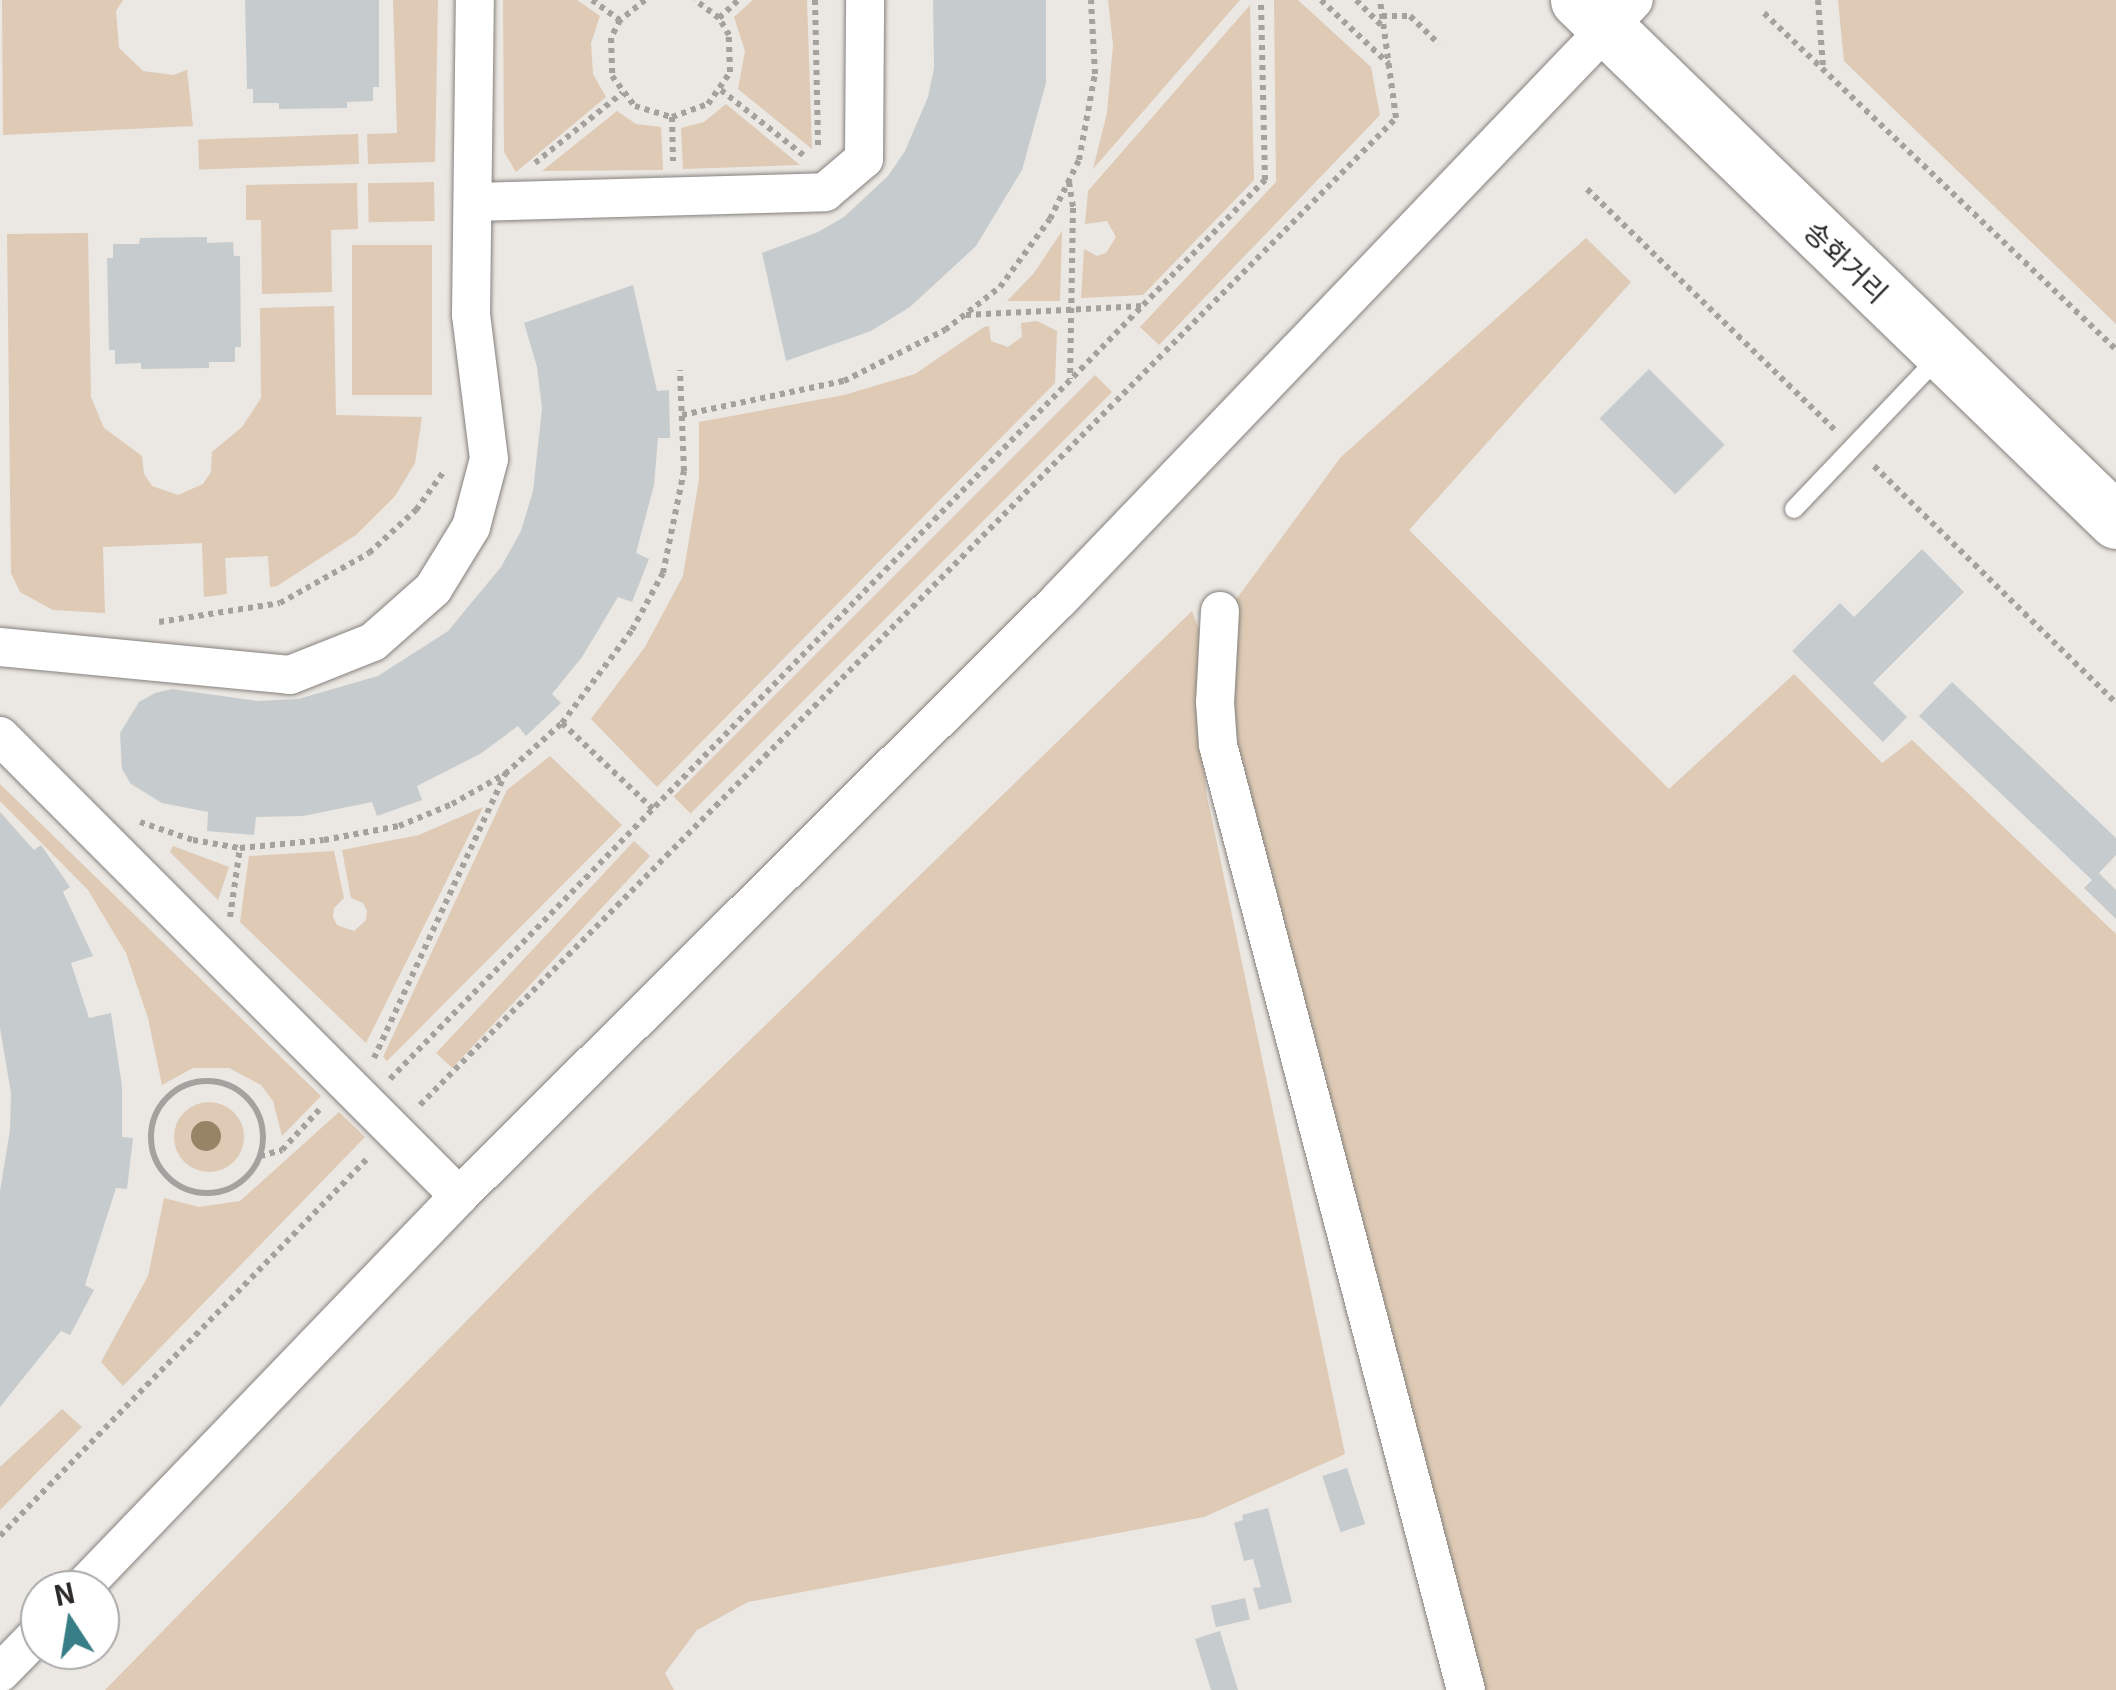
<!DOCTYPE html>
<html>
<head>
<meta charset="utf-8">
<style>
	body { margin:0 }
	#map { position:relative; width:2116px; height:1690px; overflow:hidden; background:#ebe7e3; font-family:Georgia,"Noto Sans KR",serif }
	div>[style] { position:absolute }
	.green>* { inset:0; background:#decab5; transform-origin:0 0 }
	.round { border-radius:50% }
	.building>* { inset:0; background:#c6cccd; transform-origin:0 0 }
	.path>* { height:6px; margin-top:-3px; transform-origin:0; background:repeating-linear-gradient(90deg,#a4a19e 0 5px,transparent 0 10px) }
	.path>.ring { margin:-3px; padding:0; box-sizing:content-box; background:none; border:6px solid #a4a19e; border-radius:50% }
	.roads { filter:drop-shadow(0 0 2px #85817d) drop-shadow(0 0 2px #85817d) }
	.service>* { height:18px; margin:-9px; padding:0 9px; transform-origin:9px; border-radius:9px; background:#fff }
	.minor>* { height:38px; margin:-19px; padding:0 19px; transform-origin:19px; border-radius:19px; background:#fff }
	.primary>* { height:55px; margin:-27.5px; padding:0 27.5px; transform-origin:27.5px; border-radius:27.5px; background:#fff }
	.trees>* { width:30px; height:30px; margin:-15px; border-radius:50%; background:#978366 }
	span { translate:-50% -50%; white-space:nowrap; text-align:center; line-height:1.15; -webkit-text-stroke:9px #fff; paint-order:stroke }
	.street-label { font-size:28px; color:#2b2928 }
	.north { position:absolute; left:20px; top:1570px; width:100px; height:100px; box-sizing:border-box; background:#fff; border:2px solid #aaa9a9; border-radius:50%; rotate:348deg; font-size:28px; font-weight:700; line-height:40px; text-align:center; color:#2b2928 }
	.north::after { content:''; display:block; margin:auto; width:35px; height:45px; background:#377e87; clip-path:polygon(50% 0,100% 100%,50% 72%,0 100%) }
</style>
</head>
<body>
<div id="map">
	<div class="green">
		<i style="clip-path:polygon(2px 0,123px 0,116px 11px,119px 48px,143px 71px,173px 75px,187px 70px,193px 126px,3px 135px)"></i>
		<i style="clip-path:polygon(393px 0,438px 0,435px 162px,368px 164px,367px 134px,397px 133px)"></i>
		<i style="clip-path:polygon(503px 0,577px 0,600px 16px,591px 43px,593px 74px,606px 97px,516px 172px,504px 152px)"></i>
		<i style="clip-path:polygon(753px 0,807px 0,812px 149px,738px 89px,745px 51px,734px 17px)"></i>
		<i style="clip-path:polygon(1108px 0,1240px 0,1093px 169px,1107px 113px,1113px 45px)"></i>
		<i style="clip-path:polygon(1274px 0,1298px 0,1371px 67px,1380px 115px,1159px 345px,1140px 327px,1276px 182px)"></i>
		<i style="clip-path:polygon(1838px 0,2116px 0,2116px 324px,1844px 61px)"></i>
		<i style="clip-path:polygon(1250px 5px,1254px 180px,1143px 295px,1081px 298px,1084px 249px,1097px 256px,1106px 253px,1116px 237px,1107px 221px,1085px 224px,1088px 191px)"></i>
		<i style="clip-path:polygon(726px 104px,800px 165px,683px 169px,681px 128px,704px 122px)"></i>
		<i style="clip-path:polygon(617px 111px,636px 124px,661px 127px,663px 170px,542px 171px)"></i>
		<i style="left:358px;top:134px;width:30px;height:160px;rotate:88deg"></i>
		<i style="left:434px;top:182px;width:39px;height:66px;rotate:89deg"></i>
		<i style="clip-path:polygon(357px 183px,358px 229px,331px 230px,332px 292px,262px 294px,261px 220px,246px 220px,246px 185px)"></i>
		<i style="clip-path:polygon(1062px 231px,1060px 301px,1007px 301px,1034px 273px)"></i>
		<i style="clip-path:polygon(88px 233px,91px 397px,104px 428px,142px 456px,144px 474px,152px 486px,178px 495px,203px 484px,211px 472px,212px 452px,242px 427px,261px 398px,260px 308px,334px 306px,336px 415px,422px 417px,415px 463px,395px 496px,356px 535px,277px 586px,270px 587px,268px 556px,225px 558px,227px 594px,204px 597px,202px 543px,103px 547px,105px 613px,53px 610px,20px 592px,11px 573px,7px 234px)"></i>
		<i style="clip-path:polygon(1586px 238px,1631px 282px,1409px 530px,1669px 789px,1794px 674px,1882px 763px,1912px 740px,2116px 934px,2116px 1690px,1484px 1690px,1231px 726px,1232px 605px,1341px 457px)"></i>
		<i style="left:432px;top:245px;width:150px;height:80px;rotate:90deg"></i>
		<i style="clip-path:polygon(1037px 321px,1057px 331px,1055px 383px,657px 787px,591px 719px,645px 647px,683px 576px,699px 479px,699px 422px,844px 395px,915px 374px,984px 327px,989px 326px,991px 341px,1008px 347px,1022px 337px,1021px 323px)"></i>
		<i style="left:1095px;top:375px;width:24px;height:596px;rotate:45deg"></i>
		<i style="clip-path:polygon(1192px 611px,1201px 635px,1197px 703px,1207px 796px,1345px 1454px,1204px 1517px,748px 1602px,697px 1630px,665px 1673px,674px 1690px,105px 1690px,576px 1209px)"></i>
		<i style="clip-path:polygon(550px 756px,622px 825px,387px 1061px,383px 1057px,507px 790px)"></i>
		<i style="clip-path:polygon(0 784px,321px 1096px,282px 1136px,273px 1101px,261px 1085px,229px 1068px,193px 1068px,162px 1085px,148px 1018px,126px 953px,88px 890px,0 801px)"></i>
		<i style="clip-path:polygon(483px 807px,366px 1043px,240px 922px,249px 856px,334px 851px,344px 898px,334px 908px,333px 917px,337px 925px,354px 931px,366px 920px,367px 911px,363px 903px,351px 898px,342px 850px,419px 835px)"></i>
		<i style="left:634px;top:841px;width:22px;height:290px;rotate:43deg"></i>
		<i style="clip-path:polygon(173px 846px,229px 867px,218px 900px,170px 852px)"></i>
		<i class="round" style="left:174px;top:1102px;width:70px;height:70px"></i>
		<i style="clip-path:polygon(339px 1112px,365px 1137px,123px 1386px,101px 1362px,148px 1276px,164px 1198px,199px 1207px,240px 1201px)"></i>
		<i style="clip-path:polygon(62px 1409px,82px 1427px,0 1510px,0 1467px)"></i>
	</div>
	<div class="building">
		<i style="clip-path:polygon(245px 0,379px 0,379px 87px,373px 87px,373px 101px,347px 102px,347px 108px,279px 109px,279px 103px,253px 103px,253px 89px,247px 89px)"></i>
		<i style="clip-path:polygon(933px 0,1046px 0,1046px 83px,1022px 170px,976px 246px,910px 307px,871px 331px,786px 361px,762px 253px,818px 232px,844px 217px,888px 176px,905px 151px,928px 97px,934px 68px)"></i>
		<i style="clip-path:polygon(207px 237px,207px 243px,233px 242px,234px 256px,240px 256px,241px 347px,235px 347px,235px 362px,209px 362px,209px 368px,141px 369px,141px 363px,115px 364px,115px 350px,109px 350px,107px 258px,113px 258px,113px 244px,139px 244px,140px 238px)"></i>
		<i style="clip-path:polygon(633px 285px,657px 391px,669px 390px,670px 438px,658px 438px,654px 485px,636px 553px,649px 559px,632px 602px,618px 597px,582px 657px,552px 694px,561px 703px,526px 736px,518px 726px,480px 754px,417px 786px,422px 800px,377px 816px,372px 802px,303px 816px,256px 817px,254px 835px,207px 831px,208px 812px,162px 803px,131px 784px,122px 769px,120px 733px,139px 702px,155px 693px,172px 689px,257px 701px,298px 699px,378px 676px,448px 631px,501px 567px,521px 531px,533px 491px,542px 409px,537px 367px,524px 323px)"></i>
		<i style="left:1649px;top:369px;width:107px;height:70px;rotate:45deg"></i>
		<i style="clip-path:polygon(1922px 549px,1964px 592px,1873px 683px,1907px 717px,1883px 742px,1792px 651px,1840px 603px,1854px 617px)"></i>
		<i style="clip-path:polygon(1952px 682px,2116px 838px,2116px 855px,2099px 873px,2116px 890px,2116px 919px,2084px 888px,2092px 880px,1919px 716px)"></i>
		<i style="clip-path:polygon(0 812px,34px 850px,41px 845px,70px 887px,63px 892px,93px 956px,71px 963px,89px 1018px,111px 1013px,122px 1086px,122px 1137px,133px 1138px,127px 1189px,116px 1188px,85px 1285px,94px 1290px,70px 1335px,61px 1331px,0 1407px,0 1191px,10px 1130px,11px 1093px,0 1028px)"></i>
		<i style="left:1347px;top:1468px;width:59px;height:26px;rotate:72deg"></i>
		<i style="clip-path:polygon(1268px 1508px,1292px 1602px,1259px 1610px,1253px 1588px,1261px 1587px,1253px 1559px,1244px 1561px,1234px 1523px,1243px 1520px,1242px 1515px)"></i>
		<i style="left:1245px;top:1598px;width:22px;height:35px;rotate:77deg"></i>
		<i style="clip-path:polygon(1220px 1631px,1238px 1690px,1211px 1690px,1195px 1639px)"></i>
	</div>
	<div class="path">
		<i style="left:592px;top:0;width:34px;rotate:36deg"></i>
		<i style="left:645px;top:0;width:32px;rotate:141deg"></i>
		<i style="left:620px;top:20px;width:20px;rotate:117deg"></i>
		<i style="left:611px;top:38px;width:38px;rotate:88deg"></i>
		<i style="left:612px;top:76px;width:38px;rotate:53deg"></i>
		<i style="left:635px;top:106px;width:39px;rotate:17deg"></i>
		<i style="left:672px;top:117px;width:38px;rotate:-20deg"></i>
		<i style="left:708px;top:104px;width:39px;rotate:-55deg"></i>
		<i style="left:730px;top:72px;width:37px;rotate:-92deg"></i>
		<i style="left:729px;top:35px;width:20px;rotate:-120deg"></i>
		<i style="left:719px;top:18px;width:30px;rotate:-143deg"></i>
		<i style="left:815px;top:0;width:149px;rotate:88.8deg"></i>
		<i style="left:1321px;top:0;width:93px;rotate:43.3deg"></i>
		<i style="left:1356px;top:0;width:38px;rotate:45deg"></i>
		<i style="left:1818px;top:0;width:66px;rotate:85.7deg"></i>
		<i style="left:1764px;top:13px;width:487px;rotate:43.7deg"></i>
		<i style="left:1382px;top:16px;width:28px"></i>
		<i style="left:1410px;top:16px;width:40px;rotate:44deg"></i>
		<i style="left:719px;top:18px;width:26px;rotate:-43deg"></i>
		<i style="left:721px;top:90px;width:105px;rotate:38.4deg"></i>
		<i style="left:672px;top:117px;width:44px;rotate:88.7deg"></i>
		<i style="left:535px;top:163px;width:112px;rotate:-38.8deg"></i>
		<i style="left:1069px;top:182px;width:26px;rotate:81deg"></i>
		<i style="left:1073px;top:208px;width:171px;rotate:91deg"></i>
		<i style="left:1587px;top:189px;width:346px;rotate:44.2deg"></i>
		<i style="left:966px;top:315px;width:177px;rotate:-2.9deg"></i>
		<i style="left:682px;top:415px;width:166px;rotate:-11.9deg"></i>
		<i style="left:844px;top:381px;width:113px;rotate:-26.8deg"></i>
		<i style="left:945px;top:330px;width:70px;rotate:-38deg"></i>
		<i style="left:1000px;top:287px;width:84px;rotate:-53.7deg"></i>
		<i style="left:1050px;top:219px;width:66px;rotate:-63.8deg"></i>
		<i style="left:1079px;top:160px;width:87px;rotate:-79.5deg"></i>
		<i style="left:1095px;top:74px;width:74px;rotate:-93.1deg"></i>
		<i style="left:1874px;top:466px;width:339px;rotate:44.4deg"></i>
		<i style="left:159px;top:622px;width:122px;rotate:-8.9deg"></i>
		<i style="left:280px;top:603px;width:102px;rotate:-29.3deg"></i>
		<i style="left:369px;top:553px;width:64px;rotate:-42.5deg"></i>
		<i style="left:416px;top:510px;width:49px;rotate:-54.1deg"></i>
		<i style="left:562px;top:723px;width:125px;rotate:43.4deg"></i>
		<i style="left:140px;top:822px;width:56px;rotate:18.8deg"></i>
		<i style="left:193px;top:840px;width:48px;rotate:9.7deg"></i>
		<i style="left:240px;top:848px;width:84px;rotate:-5.4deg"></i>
		<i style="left:324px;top:840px;width:76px;rotate:-10.6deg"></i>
		<i style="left:399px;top:826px;width:57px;rotate:-22.5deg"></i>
		<i style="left:452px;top:804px;width:61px;rotate:-29.5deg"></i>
		<i style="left:505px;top:774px;width:76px;rotate:-41.8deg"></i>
		<i style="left:562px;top:723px;width:116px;rotate:-53deg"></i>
		<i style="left:632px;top:630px;width:65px;rotate:-61.5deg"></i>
		<i style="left:663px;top:573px;width:104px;rotate:-78.4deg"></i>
		<i style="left:684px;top:471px;width:101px;rotate:-92.3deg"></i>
		<i style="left:230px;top:917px;width:70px;rotate:-81.8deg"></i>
		<i style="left:374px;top:1058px;width:313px;rotate:-65.2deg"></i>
		<i style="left:390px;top:1079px;width:1255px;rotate:-45.78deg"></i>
		<i style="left:1265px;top:180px;width:180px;rotate:-91.3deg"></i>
		<i class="ring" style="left:151px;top:1081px;width:106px;height:106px"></i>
		<i style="left:420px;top:1105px;width:1388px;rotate:-45.32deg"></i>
		<i style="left:1396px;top:118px;width:119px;rotate:-97.7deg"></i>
		<i style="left:260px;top:1156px;width:23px;rotate:-15deg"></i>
		<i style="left:282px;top:1150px;width:56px;rotate:-47.2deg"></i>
		<i style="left:0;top:1536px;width:529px;rotate:-45.77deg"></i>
	</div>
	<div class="roads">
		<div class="service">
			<i style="left:1794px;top:509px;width:210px;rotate:-46.4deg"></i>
		</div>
		<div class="minor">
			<i style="left:475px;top:202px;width:350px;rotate:-1.6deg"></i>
			<i style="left:825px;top:192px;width:51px;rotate:-40.2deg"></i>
			<i style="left:864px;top:159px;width:159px;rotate:-89.6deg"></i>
			<i style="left:1220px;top:611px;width:91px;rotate:93.1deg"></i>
			<i style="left:1215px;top:702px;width:43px;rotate:86deg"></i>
			<i style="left:1218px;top:745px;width:977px;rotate:75.3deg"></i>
			<i style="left:0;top:647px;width:291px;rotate:5.5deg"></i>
			<i style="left:290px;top:675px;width:89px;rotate:-21.7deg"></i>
			<i style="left:373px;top:642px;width:80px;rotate:-41.5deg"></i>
			<i style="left:433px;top:589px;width:73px;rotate:-58.5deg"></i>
			<i style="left:471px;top:527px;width:70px;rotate:-75.2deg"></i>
			<i style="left:489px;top:459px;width:145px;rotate:-97.1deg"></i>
			<i style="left:471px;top:315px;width:315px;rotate:-89.3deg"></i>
			<i style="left:0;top:736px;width:650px;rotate:45.06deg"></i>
			<i style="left:80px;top:1590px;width:547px;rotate:-46.11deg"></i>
			<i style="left:459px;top:1196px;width:844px;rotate:-44.81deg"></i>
			<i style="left:1058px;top:601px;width:832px;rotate:-46.22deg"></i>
			<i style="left:0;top:1673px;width:57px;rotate:-45.7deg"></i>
		</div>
		<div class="primary">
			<i style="left:1578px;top:0;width:749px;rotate:44.08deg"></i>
		</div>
	</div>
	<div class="trees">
		<i style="left:206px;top:1136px"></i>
	</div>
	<div class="street-label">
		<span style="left:1847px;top:261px;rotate:44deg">송화거리</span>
	</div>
	<div class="north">N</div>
</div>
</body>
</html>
